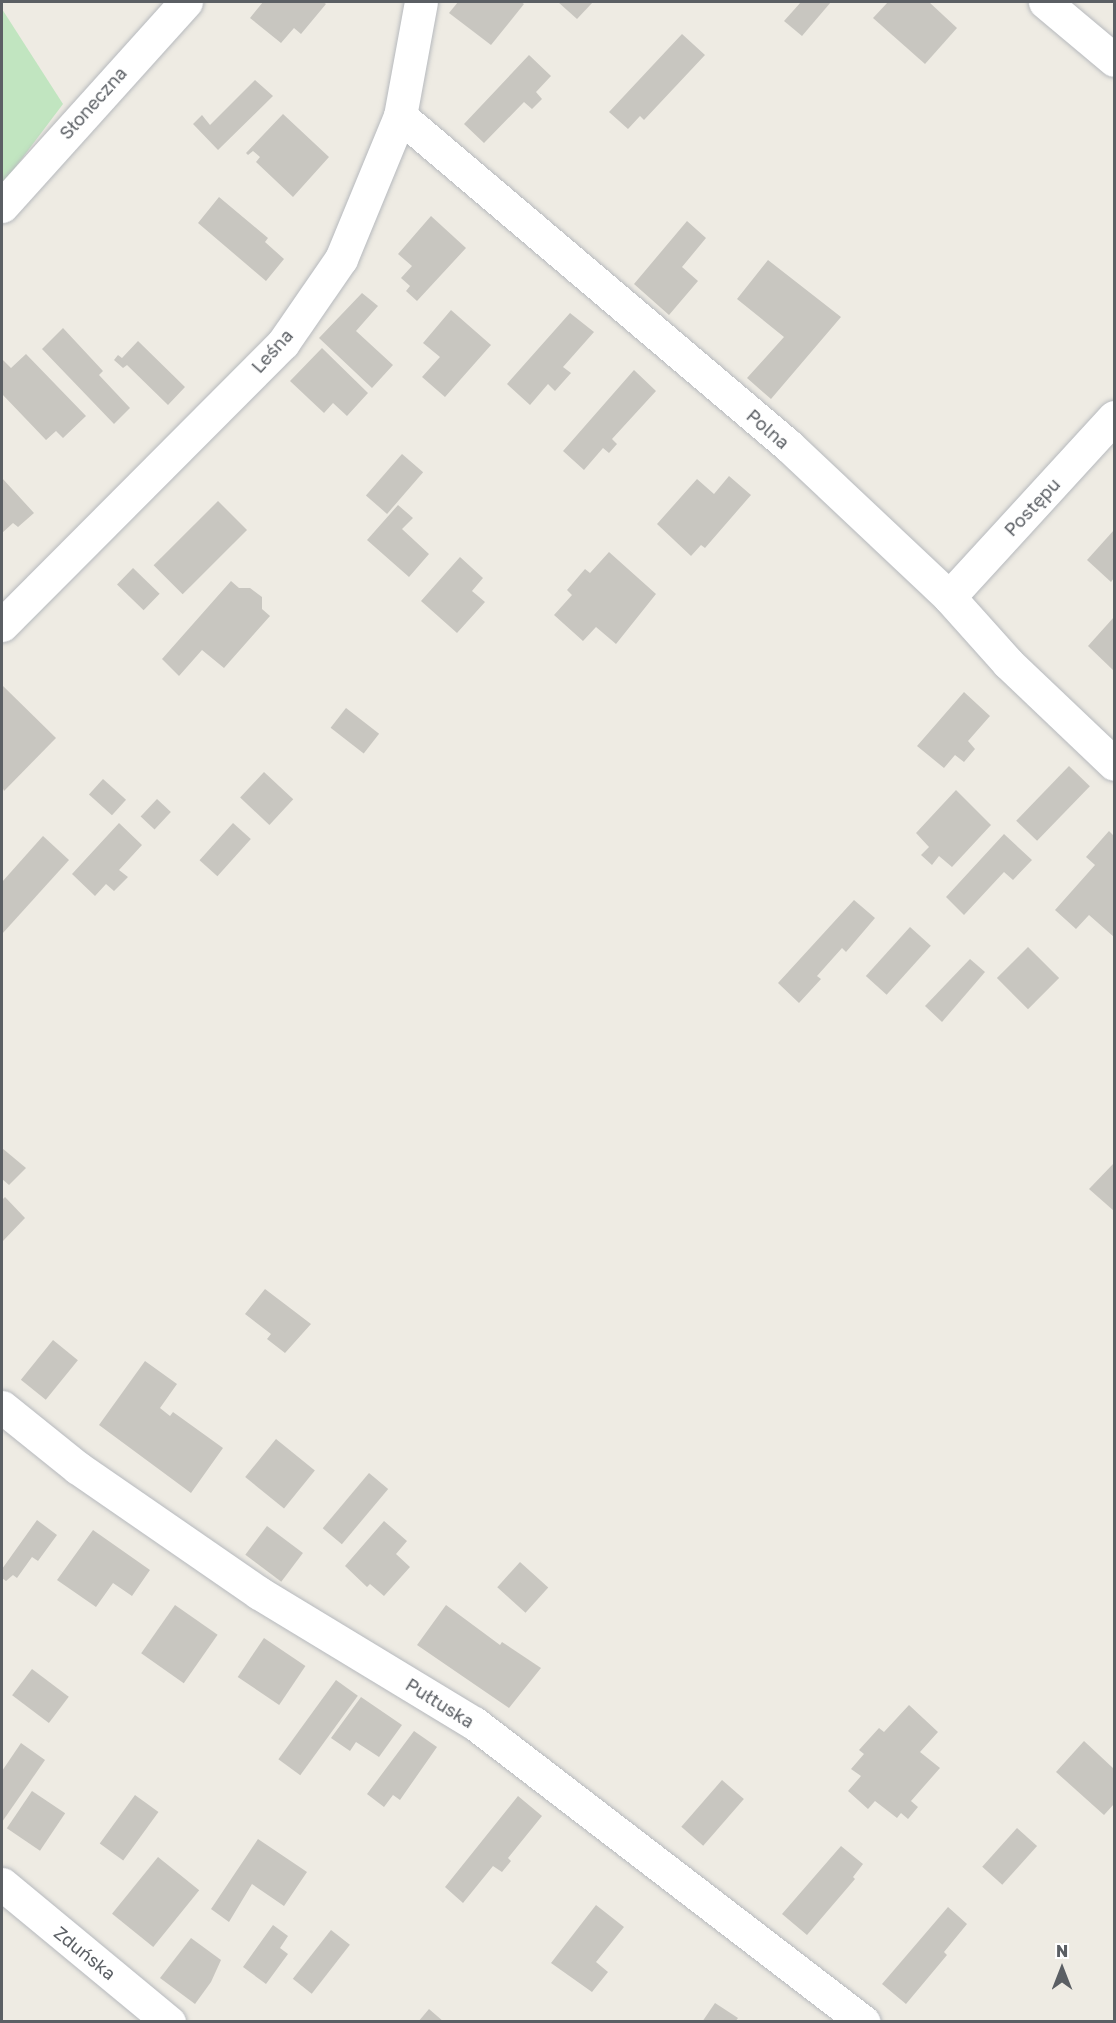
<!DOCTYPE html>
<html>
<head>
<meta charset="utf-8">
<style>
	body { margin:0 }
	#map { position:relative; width:1116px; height:2023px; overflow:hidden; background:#eeebe3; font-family:"Golos Text",sans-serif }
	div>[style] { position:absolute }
	.green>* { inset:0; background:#c1e5c0 }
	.building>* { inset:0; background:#c8c6c0; transform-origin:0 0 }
	.roads { filter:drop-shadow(0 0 2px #b6b9bd) drop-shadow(0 0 2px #b6b9bd) }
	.street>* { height:33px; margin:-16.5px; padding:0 16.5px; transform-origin:16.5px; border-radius:16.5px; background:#fff }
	span { translate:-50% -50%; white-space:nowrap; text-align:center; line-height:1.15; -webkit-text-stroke:6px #fff; paint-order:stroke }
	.street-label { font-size:18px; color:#5b5f64 }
	.frame { position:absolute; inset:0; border:3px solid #5b5f64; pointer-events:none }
	.north { position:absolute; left:1032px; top:1939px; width:60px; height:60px; -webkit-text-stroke:4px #fff; paint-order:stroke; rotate:0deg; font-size:16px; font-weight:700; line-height:24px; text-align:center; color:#5b5f64 }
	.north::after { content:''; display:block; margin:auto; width:21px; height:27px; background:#5b5f64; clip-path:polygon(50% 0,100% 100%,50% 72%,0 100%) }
</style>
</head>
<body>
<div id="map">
	<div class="green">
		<i style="clip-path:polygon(2px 9px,63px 104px,2px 185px)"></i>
	</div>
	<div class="building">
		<i style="clip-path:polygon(263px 2px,323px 2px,326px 4px,301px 34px,294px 28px,281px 43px,250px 18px)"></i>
		<i style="clip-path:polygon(458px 2px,521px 2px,524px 4px,491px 45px,449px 13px)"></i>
		<i style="clip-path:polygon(558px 2px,593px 2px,577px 19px)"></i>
		<i style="clip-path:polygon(801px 2px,831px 2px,802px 36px,784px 21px)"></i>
		<i style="clip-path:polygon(888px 2px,929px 2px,957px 28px,925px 64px,873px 18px)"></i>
		<i style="clip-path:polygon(682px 34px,705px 55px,644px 120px,640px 116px,628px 129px,609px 112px)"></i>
		<i style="clip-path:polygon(529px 55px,551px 76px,536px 92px,542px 99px,532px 109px,524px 102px,484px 143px,464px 124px)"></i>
		<i style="clip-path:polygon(255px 80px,273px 96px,218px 150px,193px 124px,202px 115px,210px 125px)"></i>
		<i style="clip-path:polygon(283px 114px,329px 157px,293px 197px,256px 162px,260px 157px,253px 151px,248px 155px,246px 153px)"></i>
		<i style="clip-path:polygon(219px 197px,268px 238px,265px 242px,284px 259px,266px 281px,198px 223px)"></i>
		<i style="clip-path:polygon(431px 216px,466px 248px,417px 301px,406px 291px,410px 286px,401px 278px,412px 266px,398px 254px)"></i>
		<i style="clip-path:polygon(687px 221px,706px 238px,682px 267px,698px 281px,669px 315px,634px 284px)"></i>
		<i style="clip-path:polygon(768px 260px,841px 317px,771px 399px,747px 378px,784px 337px,737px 299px)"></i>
		<i style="clip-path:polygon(362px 293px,378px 306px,356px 331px,393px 365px,372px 388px,319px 338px)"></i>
		<i style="clip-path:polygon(451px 310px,491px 345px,445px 397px,422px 377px,440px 357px,423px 343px)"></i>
		<i style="clip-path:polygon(570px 313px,594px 332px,563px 367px,571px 373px,555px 391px,548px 384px,530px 405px,507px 384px)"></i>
		<i style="clip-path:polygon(63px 328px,103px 371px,99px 375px,130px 408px,114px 424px,42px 349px)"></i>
		<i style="clip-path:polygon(138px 341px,185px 387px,168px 405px,127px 365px,123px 368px,114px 360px,118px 355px,122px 358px)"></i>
		<i style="clip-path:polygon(322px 348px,368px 393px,347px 416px,333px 403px,324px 413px,290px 381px)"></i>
		<i style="clip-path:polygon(26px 354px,86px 416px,63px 438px,56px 431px,46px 440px,2px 394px,2px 359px,11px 368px)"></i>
		<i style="clip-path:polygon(634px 370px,656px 391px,612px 439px,617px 444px,609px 453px,603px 448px,584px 470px,563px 451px)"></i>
		<i style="left:402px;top:454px;width:28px;height:55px;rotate:41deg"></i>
		<i style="clip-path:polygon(729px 476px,751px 495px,705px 548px,701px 545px,691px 556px,657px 524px,697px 479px,714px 494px)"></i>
		<i style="clip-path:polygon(2px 478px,34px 513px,18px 527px,13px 523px,2px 533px)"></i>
		<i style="left:218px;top:501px;width:41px;height:91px;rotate:45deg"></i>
		<i style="clip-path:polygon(398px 505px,413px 518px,402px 529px,429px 554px,409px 577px,367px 540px)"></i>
		<i style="clip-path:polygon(1114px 530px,1114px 578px,1111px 582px,1087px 560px)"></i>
		<i style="clip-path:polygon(609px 552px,656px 594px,616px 644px,596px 627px,583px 641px,554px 615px,572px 595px,567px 590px,585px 569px,590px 573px)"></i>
		<i style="clip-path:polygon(460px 557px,483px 578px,472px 591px,485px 602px,457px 633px,421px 601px)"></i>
		<i style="left:133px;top:568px;width:37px;height:23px;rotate:44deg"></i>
		<i style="clip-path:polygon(231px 581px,239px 588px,250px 588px,262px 597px,262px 609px,270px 616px,224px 668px,202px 650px,179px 676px,162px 659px)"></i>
		<i style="clip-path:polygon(1114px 617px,1114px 671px,1088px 646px)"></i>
		<i style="clip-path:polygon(2px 685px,56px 738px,4px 791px,2px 786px)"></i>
		<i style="clip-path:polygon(964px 692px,990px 716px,968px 741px,975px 749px,964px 762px,955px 755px,944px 768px,917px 746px)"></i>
		<i style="left:346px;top:708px;width:42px;height:25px;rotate:38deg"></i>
		<i style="left:1069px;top:766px;width:29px;height:76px;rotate:44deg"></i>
		<i style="left:264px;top:772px;width:40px;height:35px;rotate:43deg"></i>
		<i style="left:103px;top:779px;width:31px;height:21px;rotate:42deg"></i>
		<i style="clip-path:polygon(956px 790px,991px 825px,952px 867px,939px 856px,932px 865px,921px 855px,929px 847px,916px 833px)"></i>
		<i style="left:157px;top:799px;width:19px;height:24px;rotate:43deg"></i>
		<i style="clip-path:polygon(119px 823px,142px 845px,119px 870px,128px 877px,114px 891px,106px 884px,95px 896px,72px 874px)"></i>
		<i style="left:233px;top:823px;width:24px;height:50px;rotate:42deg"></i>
		<i style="clip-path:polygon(1109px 831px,1114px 836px,1114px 937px,1089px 915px,1076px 929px,1055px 910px,1095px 865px,1086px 857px)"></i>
		<i style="clip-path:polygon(1004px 834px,1032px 860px,1013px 880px,1004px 872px,964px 915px,946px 897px)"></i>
		<i style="clip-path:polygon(43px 836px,69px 860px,2px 934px,2px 882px)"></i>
		<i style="clip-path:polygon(854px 900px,875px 918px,846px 952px,842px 948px,817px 976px,821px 979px,799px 1003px,778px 983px)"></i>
		<i style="left:910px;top:927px;width:28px;height:66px;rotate:42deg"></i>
		<i style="left:1028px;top:947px;width:44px;height:44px;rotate:45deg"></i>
		<i style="clip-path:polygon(970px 959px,985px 972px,942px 1022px,925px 1006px)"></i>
		<i style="clip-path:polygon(2px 1148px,26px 1168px,9px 1185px,2px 1179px)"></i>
		<i style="clip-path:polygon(1114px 1163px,1114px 1211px,1089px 1189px)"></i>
		<i style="clip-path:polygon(5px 1197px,25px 1218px,2px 1242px,2px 1200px)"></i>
		<i style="clip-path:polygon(265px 1289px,311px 1324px,285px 1353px,267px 1339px,271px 1334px,245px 1314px)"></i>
		<i style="left:53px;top:1340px;width:32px;height:51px;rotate:39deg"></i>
		<i style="clip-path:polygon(145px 1361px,177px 1384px,160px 1408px,170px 1416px,173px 1412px,223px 1448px,191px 1493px,99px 1425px)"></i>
		<i style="left:276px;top:1439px;width:50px;height:49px;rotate:39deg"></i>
		<i style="left:369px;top:1473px;width:25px;height:72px;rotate:40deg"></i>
		<i style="clip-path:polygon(37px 1520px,57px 1535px,38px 1561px,32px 1557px,17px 1578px,13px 1575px,6px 1581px,2px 1578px,2px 1569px)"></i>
		<i style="clip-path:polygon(384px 1521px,407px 1541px,396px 1554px,410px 1567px,384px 1596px,370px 1584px,367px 1587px,345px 1566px)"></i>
		<i style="left:267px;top:1526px;width:45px;height:36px;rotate:37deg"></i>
		<i style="clip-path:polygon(93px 1530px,150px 1570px,132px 1596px,113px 1583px,96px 1607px,57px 1580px)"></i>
		<i style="left:520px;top:1562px;width:38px;height:34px;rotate:42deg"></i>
		<i style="left:175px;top:1605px;width:52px;height:59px;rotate:35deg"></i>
		<i style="clip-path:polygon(446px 1605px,500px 1645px,502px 1642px,541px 1668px,509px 1708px,417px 1645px)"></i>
		<i style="left:264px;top:1638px;width:50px;height:47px;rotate:34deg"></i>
		<i style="left:32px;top:1669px;width:46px;height:33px;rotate:37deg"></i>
		<i style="left:336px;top:1680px;width:27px;height:98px;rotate:36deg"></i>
		<i style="clip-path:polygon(361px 1697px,402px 1725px,379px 1757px,356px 1742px,350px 1751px,331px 1738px)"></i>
		<i style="clip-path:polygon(909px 1705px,938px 1732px,920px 1752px,940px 1768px,911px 1801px,918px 1807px,908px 1819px,901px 1813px,897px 1818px,875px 1801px,868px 1809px,848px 1791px,861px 1776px,851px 1769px,864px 1754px,859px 1750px,879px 1728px,884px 1732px)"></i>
		<i style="clip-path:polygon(414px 1731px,437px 1747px,400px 1800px,393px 1795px,384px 1807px,367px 1794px)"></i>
		<i style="clip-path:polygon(1084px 1741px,1114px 1769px,1114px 1804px,1104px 1815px,1056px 1772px)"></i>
		<i style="clip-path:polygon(21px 1743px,45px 1760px,2px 1822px,2px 1771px)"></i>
		<i style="left:722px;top:1780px;width:29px;height:62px;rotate:41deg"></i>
		<i style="left:32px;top:1791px;width:40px;height:45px;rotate:34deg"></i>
		<i style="left:135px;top:1795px;width:29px;height:60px;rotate:36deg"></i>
		<i style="clip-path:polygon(518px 1796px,542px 1816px,508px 1858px,511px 1861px,502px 1872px,493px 1866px,463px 1903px,445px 1887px)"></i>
		<i style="left:1017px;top:1828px;width:27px;height:52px;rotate:42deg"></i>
		<i style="clip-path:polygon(258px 1839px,307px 1872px,284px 1906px,252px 1884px,229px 1922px,211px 1909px)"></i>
		<i style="clip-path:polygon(841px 1846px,863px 1864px,853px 1877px,855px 1879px,807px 1935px,782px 1914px)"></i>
		<i style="left:158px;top:1857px;width:53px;height:73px;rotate:39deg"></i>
		<i style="clip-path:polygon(596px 1905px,624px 1927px,596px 1962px,608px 1972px,592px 1992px,551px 1963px)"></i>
		<i style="clip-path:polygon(948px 1907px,967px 1924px,944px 1952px,947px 1955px,906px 2004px,882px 1984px)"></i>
		<i style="clip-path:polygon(273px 1925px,288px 1936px,280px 1948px,288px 1954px,266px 1984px,243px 1967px)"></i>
		<i style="left:331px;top:1930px;width:24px;height:62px;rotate:38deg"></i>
		<i style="clip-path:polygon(191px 1938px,221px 1960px,211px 1982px,195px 2004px,160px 1978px)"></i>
		<i style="clip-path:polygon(715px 2003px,738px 2018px,735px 2022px,702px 2022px)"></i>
		<i style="clip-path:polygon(429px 2009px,444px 2022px,418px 2022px)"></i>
	</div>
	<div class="roads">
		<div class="street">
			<i style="left:1045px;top:2px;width:90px;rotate:40deg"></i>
			<i style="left:400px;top:116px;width:510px;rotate:40.31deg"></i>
			<i style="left:789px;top:446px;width:220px;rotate:43.3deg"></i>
			<i style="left:949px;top:597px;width:89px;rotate:48.2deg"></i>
			<i style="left:1008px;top:663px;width:146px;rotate:43.6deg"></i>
			<i style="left:2px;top:206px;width:275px;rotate:-48deg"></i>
			<i style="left:949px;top:597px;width:244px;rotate:-47.5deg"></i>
			<i style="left:2px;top:625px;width:398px;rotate:-45.1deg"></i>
			<i style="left:283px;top:343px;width:102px;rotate:-55.4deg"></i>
			<i style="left:341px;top:259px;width:155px;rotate:-67.6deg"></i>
			<i style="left:400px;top:116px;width:116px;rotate:-79.6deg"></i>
			<i style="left:2px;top:1407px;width:97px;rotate:38.8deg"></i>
			<i style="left:78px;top:1468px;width:220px;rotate:34.6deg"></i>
			<i style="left:259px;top:1593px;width:251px;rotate:31.2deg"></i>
			<i style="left:474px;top:1723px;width:491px;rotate:37.5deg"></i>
			<i style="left:2px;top:1884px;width:217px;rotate:39.6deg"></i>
		</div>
	</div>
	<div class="street-label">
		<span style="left:93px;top:103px;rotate:-48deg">Słoneczna</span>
		<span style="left:272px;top:351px;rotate:-48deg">Leśna</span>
		<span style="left:768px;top:429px;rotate:41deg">Polna</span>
		<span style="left:1032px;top:507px;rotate:-47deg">Postępu</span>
		<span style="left:440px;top:1703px;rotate:32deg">Pułtuska</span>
		<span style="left:85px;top:1953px;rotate:39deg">Zduńska</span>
	</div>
	<div class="frame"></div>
	<div class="north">N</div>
</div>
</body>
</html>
